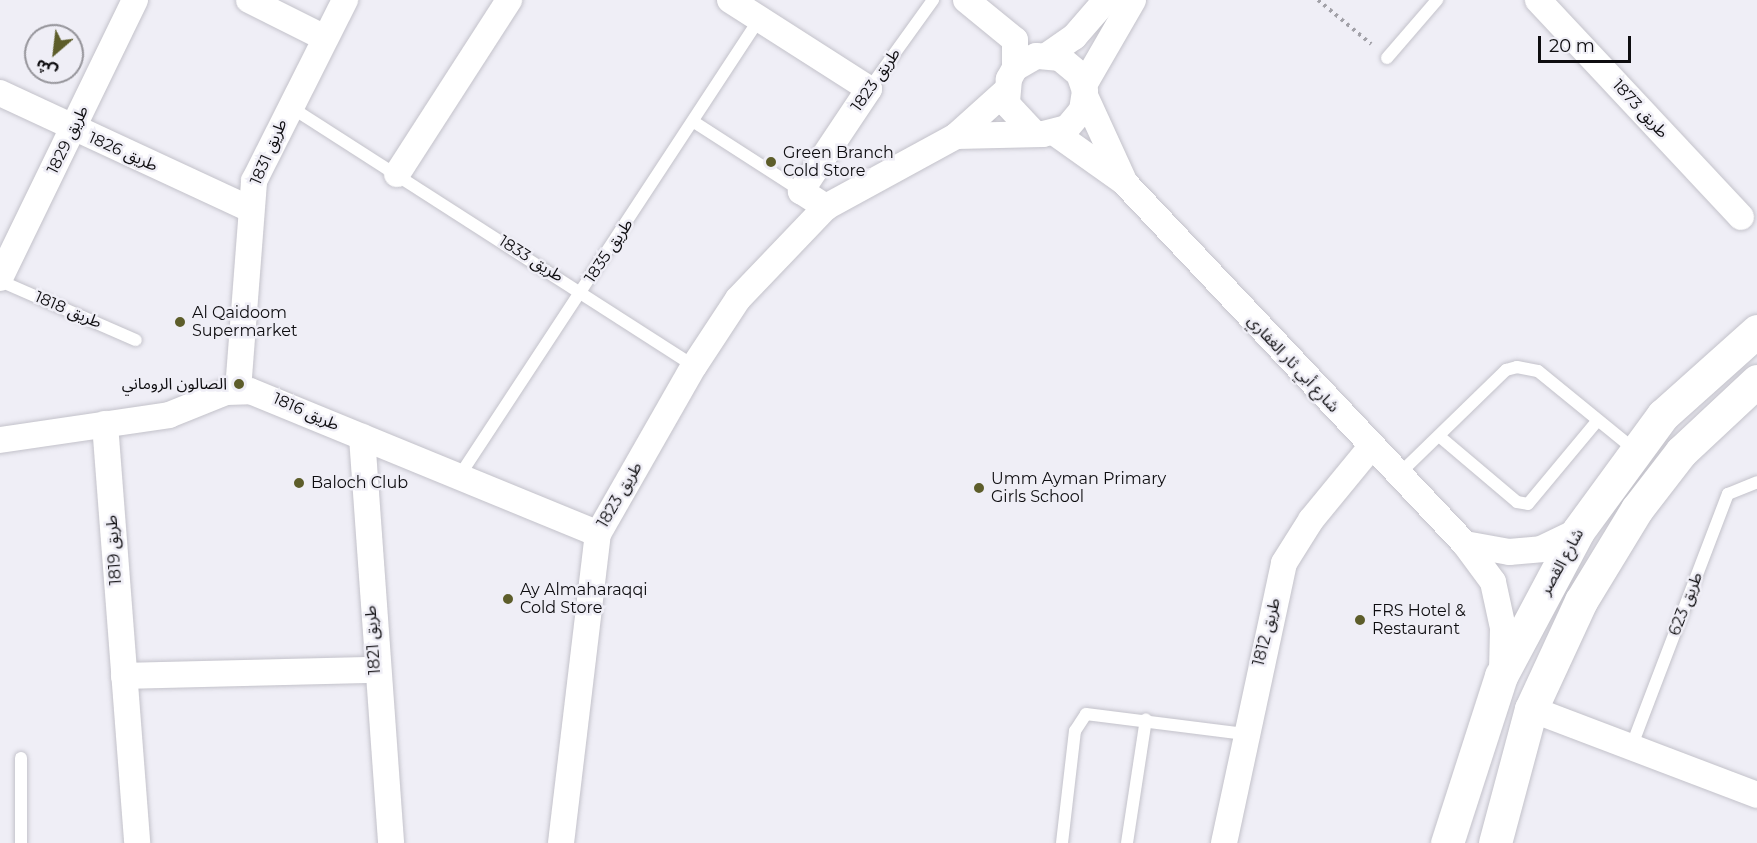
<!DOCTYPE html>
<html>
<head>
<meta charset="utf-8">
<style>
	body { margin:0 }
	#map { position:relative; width:1757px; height:843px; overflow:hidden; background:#efeef6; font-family:Montserrat,"Noto Sans Arabic",sans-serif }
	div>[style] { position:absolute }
	.path>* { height:4px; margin-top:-2px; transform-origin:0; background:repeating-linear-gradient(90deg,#a2a1a8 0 3px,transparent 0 7.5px) }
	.roads { filter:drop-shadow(0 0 2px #c3c2ca) drop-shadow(0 0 2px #c3c2ca) }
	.service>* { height:12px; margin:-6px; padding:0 6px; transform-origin:6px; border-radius:6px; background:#fff }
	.minor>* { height:26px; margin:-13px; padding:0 13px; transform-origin:13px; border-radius:13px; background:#fff }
	.secondary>* { height:33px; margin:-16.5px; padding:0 16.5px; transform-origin:16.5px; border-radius:16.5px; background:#fff }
	.dots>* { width:16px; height:16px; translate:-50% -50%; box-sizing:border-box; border:3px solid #efeef6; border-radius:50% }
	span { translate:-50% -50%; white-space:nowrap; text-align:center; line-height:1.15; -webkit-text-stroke:5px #efeef6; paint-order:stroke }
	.street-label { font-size:16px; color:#0e0d10 }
	.poi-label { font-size:16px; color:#0e0d10 }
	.left { translate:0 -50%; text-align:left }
	.right { translate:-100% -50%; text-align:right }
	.north { position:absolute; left:24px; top:24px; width:60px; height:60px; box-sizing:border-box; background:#efeef6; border:2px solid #95949a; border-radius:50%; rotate:208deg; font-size:16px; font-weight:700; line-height:24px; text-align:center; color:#0e0d10 }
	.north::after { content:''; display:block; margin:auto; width:21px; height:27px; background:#5d5d2a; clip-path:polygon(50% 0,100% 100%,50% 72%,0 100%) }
	.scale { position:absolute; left:1538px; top:36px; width:93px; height:27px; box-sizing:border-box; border:3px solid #0e0d10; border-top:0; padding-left:8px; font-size:18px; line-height:21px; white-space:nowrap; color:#0e0d10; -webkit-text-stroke:4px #efeef6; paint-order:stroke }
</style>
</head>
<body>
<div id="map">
	<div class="path">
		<i style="left:1318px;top:0;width:69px;rotate:39.7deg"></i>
	</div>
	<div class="roads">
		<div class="service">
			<i style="left:1387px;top:58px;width:77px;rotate:-49.2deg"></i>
			<i style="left:869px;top:89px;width:110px;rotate:-54.3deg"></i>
			<i style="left:289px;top:106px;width:481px;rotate:32.7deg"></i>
			<i style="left:694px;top:122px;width:127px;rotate:32.8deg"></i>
			<i style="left:0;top:281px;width:148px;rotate:23.5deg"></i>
			<i style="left:1439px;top:436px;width:102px;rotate:40.2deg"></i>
			<i style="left:1517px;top:502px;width:11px;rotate:10deg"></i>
			<i style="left:1528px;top:504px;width:109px;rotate:-50.2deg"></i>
			<i style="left:1398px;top:475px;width:151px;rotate:-44.2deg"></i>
			<i style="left:1506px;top:370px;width:11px;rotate:-15deg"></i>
			<i style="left:1517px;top:367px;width:21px;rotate:11deg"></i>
			<i style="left:1538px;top:371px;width:125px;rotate:39.2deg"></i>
			<i style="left:458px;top:478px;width:547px;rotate:-56.72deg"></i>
			<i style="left:1632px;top:745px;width:269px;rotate:-69.1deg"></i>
			<i style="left:1728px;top:494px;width:31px;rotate:-22deg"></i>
			<i style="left:21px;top:758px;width:85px;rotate:90deg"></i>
			<i style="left:1062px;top:843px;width:113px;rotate:-83.4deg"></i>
			<i style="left:1075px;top:731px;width:20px;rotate:-57deg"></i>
			<i style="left:1086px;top:714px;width:160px;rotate:7.2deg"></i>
			<i style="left:1127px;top:843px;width:125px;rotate:-81.3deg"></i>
		</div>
		<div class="minor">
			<i style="left:249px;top:0;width:85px;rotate:26.6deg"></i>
			<i style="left:730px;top:0;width:165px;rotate:32.6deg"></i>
			<i style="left:869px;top:89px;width:123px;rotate:123.7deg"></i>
			<i style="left:801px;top:191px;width:30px;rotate:33deg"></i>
			<i style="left:966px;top:0;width:63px;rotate:39.2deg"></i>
			<i style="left:1015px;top:40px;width:28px;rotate:90deg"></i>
			<i style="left:1538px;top:0;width:297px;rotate:46.9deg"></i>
			<i style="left:1048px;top:55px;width:32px;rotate:-35deg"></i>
			<i style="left:1074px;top:37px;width:49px;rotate:-49.1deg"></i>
			<i style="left:1084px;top:85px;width:98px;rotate:-60deg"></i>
			<i style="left:0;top:93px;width:273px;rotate:24.9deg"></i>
			<i style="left:1086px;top:98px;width:89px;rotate:65.4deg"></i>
			<i style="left:1055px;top:133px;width:85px;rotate:35.4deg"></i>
			<i style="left:1124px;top:182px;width:497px;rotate:46.7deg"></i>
			<i style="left:1465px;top:544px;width:47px;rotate:53.6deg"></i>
			<i style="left:1493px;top:582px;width:47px;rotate:77.7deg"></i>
			<i style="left:1503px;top:628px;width:44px;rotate:91.3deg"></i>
			<i style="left:956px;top:136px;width:87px;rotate:-1.3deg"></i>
			<i style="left:1043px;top:134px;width:25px;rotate:-14deg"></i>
			<i style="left:1067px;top:128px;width:23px;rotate:-50deg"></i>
			<i style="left:1082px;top:110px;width:19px;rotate:-81deg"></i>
			<i style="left:1085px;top:91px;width:18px;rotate:-109deg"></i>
			<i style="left:1079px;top:74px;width:25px;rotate:-140deg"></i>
			<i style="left:1060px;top:58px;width:24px;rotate:-175deg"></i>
			<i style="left:1036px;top:56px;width:24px;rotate:150deg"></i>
			<i style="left:1015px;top:68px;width:13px;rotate:119deg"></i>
			<i style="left:1009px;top:79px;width:25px;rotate:95deg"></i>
			<i style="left:1007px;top:104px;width:37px;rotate:47deg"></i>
			<i style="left:397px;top:174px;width:207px;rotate:-57.2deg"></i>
			<i style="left:0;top:278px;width:309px;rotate:-64.1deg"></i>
			<i style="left:238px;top:390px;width:210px;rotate:-85.6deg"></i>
			<i style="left:254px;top:181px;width:203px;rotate:-63.3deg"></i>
			<i style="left:105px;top:424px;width:420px;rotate:85.6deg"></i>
			<i style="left:362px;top:437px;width:407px;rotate:85.9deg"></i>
			<i style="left:0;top:440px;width:171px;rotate:-8.4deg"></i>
			<i style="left:169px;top:415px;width:61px;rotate:-22deg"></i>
			<i style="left:226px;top:392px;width:24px;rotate:-2deg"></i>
			<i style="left:250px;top:391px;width:376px;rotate:22.3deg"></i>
			<i style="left:1465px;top:544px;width:45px;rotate:10.3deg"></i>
			<i style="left:1509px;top:552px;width:32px;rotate:-5deg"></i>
			<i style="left:1541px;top:549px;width:41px;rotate:-25.9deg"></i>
			<i style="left:124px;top:676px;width:250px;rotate:-1.4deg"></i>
			<i style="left:1531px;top:709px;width:242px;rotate:20.8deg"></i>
			<i style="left:561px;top:843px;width:311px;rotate:-83.2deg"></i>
			<i style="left:598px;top:534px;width:193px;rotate:-60.3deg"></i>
			<i style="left:694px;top:366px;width:80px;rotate:-56.7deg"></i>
			<i style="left:738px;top:299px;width:127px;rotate:-46.3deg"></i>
			<i style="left:826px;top:207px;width:148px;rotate:-28.6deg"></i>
			<i style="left:956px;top:136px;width:67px;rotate:-42deg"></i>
			<i style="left:1224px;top:843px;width:286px;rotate:-77.9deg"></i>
			<i style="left:1284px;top:563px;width:51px;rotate:-57.9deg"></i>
			<i style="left:1311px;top:520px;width:94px;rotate:-50.6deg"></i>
		</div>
		<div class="secondary">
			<i style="left:1447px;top:843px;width:176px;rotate:-72.1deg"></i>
			<i style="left:1501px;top:676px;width:164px;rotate:-62deg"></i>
			<i style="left:1578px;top:531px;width:144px;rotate:-53.8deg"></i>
			<i style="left:1663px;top:415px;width:126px;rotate:-41.8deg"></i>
			<i style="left:1495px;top:843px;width:139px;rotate:-75deg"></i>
			<i style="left:1531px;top:709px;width:119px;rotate:-65.2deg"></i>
			<i style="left:1581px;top:601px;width:108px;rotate:-58.7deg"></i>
			<i style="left:1637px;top:509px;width:72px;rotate:-52.3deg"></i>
			<i style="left:1681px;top:452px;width:104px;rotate:-43.1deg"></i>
		</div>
	</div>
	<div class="dots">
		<i style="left:771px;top:162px;background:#5d5d2a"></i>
		<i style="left:180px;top:322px;background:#5d5d2a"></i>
		<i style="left:239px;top:384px;background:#5d5d2a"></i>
		<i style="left:299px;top:483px;background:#5d5d2a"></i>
		<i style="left:979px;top:488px;background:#5d5d2a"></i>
		<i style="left:508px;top:599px;background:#5d5d2a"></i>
		<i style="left:1360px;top:620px;background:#5d5d2a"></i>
	</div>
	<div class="street-label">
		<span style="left:876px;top:80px;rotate:-55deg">طريق 1823</span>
		<span style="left:1640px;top:109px;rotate:47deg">طريق 1873</span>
		<span style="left:68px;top:140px;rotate:-64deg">طريق 1829</span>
		<span style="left:123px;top:152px;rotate:24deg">طريق 1826</span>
		<span style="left:269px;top:152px;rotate:-67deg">طريق 1831</span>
		<span style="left:609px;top:251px;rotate:-56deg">طريق 1835</span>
		<span style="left:531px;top:259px;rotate:32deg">طريق 1833</span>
		<span style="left:68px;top:310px;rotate:23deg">طريق 1818</span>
		<span style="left:1293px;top:364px;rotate:47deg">شارع أبي ثار الغفاري</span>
		<span style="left:306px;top:412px;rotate:24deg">طريق 1816</span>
		<span style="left:620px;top:495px;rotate:-60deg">طريق 1823</span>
		<span style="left:114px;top:550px;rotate:-94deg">طريق 1819</span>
		<span style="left:1562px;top:562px;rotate:-61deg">شارع القصر</span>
		<span style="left:1686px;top:604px;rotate:-69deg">طريق 623</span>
		<span style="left:1267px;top:632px;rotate:-76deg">طريق 1812</span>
		<span style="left:373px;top:640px;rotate:-94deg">طريق 1821</span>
	</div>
	<div class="poi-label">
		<span class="left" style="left:783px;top:162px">Green Branch<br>Cold Store</span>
		<span class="left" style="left:192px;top:322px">Al Qaidoom<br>Supermarket</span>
		<span class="right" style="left:227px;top:384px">الصالون الروماني</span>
		<span class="left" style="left:991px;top:488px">Umm Ayman Primary<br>Girls School</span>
		<span class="left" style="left:311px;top:483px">Baloch Club</span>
		<span class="left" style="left:520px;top:599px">Ay Almaharaqqi<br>Cold Store</span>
		<span class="left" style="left:1372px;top:620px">FRS Hotel &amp;<br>Restaurant</span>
	</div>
	<div class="north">ش</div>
	<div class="scale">20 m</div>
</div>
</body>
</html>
